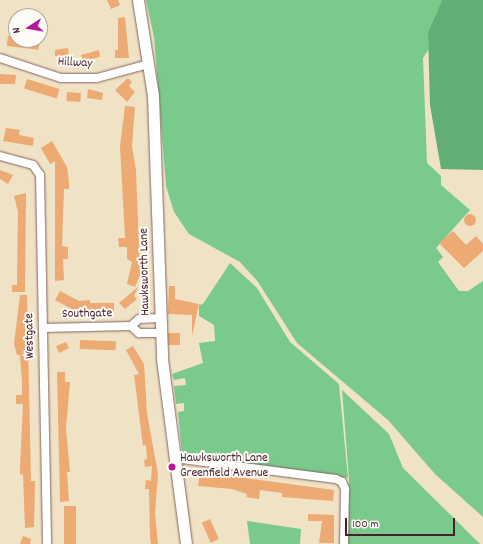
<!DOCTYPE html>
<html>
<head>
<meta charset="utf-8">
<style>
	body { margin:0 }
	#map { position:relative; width:483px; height:544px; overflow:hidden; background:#f0e2c4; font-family:Dekko,sans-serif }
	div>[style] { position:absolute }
	.green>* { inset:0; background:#79ca8b }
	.forest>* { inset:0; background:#62ae77 }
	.building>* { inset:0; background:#edaa72; transform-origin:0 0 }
	.round { border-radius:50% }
	.roads { filter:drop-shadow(0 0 1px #846361) drop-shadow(0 0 1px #846361) }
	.street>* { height:8px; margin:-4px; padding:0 4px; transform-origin:4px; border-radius:4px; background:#fff }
	.secondary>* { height:11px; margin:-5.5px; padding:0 5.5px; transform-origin:5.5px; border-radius:5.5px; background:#fff }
	.dots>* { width:11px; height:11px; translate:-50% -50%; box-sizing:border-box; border:2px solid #fdfcf7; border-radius:50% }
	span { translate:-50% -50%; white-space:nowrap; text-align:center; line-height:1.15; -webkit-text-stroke:4px #fdfcf7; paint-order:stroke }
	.street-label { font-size:13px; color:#4a1f2b }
	.poi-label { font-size:13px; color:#4a1f2b }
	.left { translate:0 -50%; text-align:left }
	.north { position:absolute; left:8px; top:8px; width:40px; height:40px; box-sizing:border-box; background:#fdfcf7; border:1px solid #b5a4a5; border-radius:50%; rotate:258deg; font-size:11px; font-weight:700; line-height:16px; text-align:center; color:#4a1f2b }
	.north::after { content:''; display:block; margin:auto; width:14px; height:18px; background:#b5179e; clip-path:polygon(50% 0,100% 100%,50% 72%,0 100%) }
	.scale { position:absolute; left:345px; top:518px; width:110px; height:18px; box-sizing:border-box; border:2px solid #4a1f2b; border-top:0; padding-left:5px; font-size:12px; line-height:14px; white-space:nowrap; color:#4a1f2b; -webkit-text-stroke:3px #fdfcf7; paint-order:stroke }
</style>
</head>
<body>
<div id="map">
	<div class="green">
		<i style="clip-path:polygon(146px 0,442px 0,428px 32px,429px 49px,423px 58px,427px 163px,441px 176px,441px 185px,470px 210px,436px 248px,443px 257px,438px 262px,459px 291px,468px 291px,483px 281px,483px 517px,435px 474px,388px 420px,297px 343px,258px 282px,240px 262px,189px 234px,174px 212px,166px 186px,154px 37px)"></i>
		<i style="clip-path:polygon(230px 263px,257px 288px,290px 342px,339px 384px,348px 478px,182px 454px,178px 412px,184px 411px,184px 403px,176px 404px,174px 386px,186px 385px,185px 378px,174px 380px,172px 374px,203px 363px,199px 343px,215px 341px,214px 325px,199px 316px,199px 305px,203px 304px)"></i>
		<i style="clip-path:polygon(342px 390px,389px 434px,403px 468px,480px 544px,347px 544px,349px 479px)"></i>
		<i style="clip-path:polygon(247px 521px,301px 529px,300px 544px,250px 544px)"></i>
	</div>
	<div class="forest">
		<i style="clip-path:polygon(442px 0,483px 0,483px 170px,441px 169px,430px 105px,428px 32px)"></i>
	</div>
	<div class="building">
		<i style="clip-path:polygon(107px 0,118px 0,120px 5px,111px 9px)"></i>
		<i style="clip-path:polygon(125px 17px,129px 58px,115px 58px,115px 50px,118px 50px,118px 18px)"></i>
		<i style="left:8px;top:36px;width:32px;height:10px;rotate:7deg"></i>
		<i style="clip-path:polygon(68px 48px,69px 55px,55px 56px,55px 50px)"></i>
		<i style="clip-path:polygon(99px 50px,100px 57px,83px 61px,81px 55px)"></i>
		<i style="clip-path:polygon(0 74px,16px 75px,15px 84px,0 84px)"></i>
		<i style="clip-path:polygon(128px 78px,132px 82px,129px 86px,135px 92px,127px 102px,115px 90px)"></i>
		<i style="left:27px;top:79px;width:34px;height:10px;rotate:17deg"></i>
		<i style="clip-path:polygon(88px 89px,103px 93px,102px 100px,87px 98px)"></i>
		<i style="left:67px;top:92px;width:14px;height:9px;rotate:4deg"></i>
		<i style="clip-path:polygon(125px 106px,135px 107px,132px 146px,136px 170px,140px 275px,135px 287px,127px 284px,132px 262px,127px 259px,127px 247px,119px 247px,118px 238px,125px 238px,120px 146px)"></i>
		<i style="clip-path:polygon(6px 128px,20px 130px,19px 135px,34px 138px,33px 146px,3px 141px)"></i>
		<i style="clip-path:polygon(52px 141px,67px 167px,69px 181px,69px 189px,64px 189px,62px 246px,68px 247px,68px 259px,63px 259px,64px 280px,55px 281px,55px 161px,50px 164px,41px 148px)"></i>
		<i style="clip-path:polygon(0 170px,13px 175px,8px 184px,0 179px)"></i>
		<i style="clip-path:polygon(26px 193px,25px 292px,12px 292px,12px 285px,17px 285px,18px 212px,14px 196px)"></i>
		<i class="round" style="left:464px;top:214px;width:12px;height:12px"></i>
		<i style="clip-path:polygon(453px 231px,466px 245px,476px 236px,483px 244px,483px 251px,464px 268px,439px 243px)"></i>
		<i style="clip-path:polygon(169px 286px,175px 286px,175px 299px,199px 304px,192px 336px,192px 315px,168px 314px)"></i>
		<i style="clip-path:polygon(138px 287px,134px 296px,137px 299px,125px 309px,119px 303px)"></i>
		<i style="clip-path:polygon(60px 291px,79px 301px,90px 300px,90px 303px,114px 303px,114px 311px,79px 313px,55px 300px)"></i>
		<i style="clip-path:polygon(20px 295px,27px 295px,31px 481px,35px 481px,35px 488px,34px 527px,25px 528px,23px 474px,20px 475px,20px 466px,23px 404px,16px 404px,16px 395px,22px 395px,22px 383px,20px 355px,17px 355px,14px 344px)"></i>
		<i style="left:168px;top:333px;width:12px;height:12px"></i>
		<i style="left:80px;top:340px;width:36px;height:9px;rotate:2deg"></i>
		<i style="clip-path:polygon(66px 342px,69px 348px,59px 353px,56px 346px)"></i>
		<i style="clip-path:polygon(133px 346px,144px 364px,147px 413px,158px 474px,155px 513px,158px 544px,151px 544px,150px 538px,149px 489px,145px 489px,146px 480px,151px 481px,152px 466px,145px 467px,144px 460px,147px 459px,146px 445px,143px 446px,134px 375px,139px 374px,126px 350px)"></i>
		<i style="clip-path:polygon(57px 372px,65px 372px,65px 382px,70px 382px,66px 429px,70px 472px,67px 472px,69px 501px,60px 502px)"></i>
		<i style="clip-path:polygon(200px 472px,334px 490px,333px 501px,282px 497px,282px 493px,260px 490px,259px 499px,246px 497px,247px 494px,232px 489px,198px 486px)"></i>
		<i style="left:64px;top:506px;width:12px;height:38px"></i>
		<i style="clip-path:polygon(308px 514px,334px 515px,334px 543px,319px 543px,322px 521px,308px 521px)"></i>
		<i style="left:210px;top:519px;width:22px;height:9px;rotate:66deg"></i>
		<i style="clip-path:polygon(23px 536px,31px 539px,30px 544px,20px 544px)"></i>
	</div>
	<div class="roads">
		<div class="street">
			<i style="left:0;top:58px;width:64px;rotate:18.2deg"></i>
			<i style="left:61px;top:78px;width:36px"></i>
			<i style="left:97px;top:78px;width:54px;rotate:-15.1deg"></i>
			<i style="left:0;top:156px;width:34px;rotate:15deg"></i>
			<i style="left:33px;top:165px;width:12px;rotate:55deg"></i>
			<i style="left:40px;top:175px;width:369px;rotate:88.9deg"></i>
			<i style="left:160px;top:318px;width:21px;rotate:177deg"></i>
			<i style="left:139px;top:319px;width:11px;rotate:139deg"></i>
			<i style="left:131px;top:326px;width:11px;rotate:41deg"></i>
			<i style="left:139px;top:333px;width:22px"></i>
			<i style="left:43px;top:328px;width:88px;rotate:-1.3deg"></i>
			<i style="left:174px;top:458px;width:163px;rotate:7.4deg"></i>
			<i style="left:336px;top:479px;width:7px;rotate:27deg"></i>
			<i style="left:342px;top:482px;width:8px;rotate:67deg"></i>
			<i style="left:345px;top:489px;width:55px;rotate:91deg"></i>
		</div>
		<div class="secondary">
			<i style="left:138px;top:0;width:97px;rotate:81.1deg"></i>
			<i style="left:153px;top:96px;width:263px;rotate:88deg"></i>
			<i style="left:162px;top:359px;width:187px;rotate:82.6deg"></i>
		</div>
	</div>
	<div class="dots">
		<i style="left:172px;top:467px;background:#b5179e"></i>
	</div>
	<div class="street-label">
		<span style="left:75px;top:64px;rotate:3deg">Hillway</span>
		<span style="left:146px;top:272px;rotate:-91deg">Hawksworth Lane</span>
		<span style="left:87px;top:315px;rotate:-1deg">Southgate</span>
		<span style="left:31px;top:336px;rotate:-91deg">Westgate</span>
	</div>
	<div class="poi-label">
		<span class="left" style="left:180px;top:467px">Hawksworth Lane<br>Greenfield Avenue</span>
	</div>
	<div class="north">N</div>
	<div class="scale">100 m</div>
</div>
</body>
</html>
